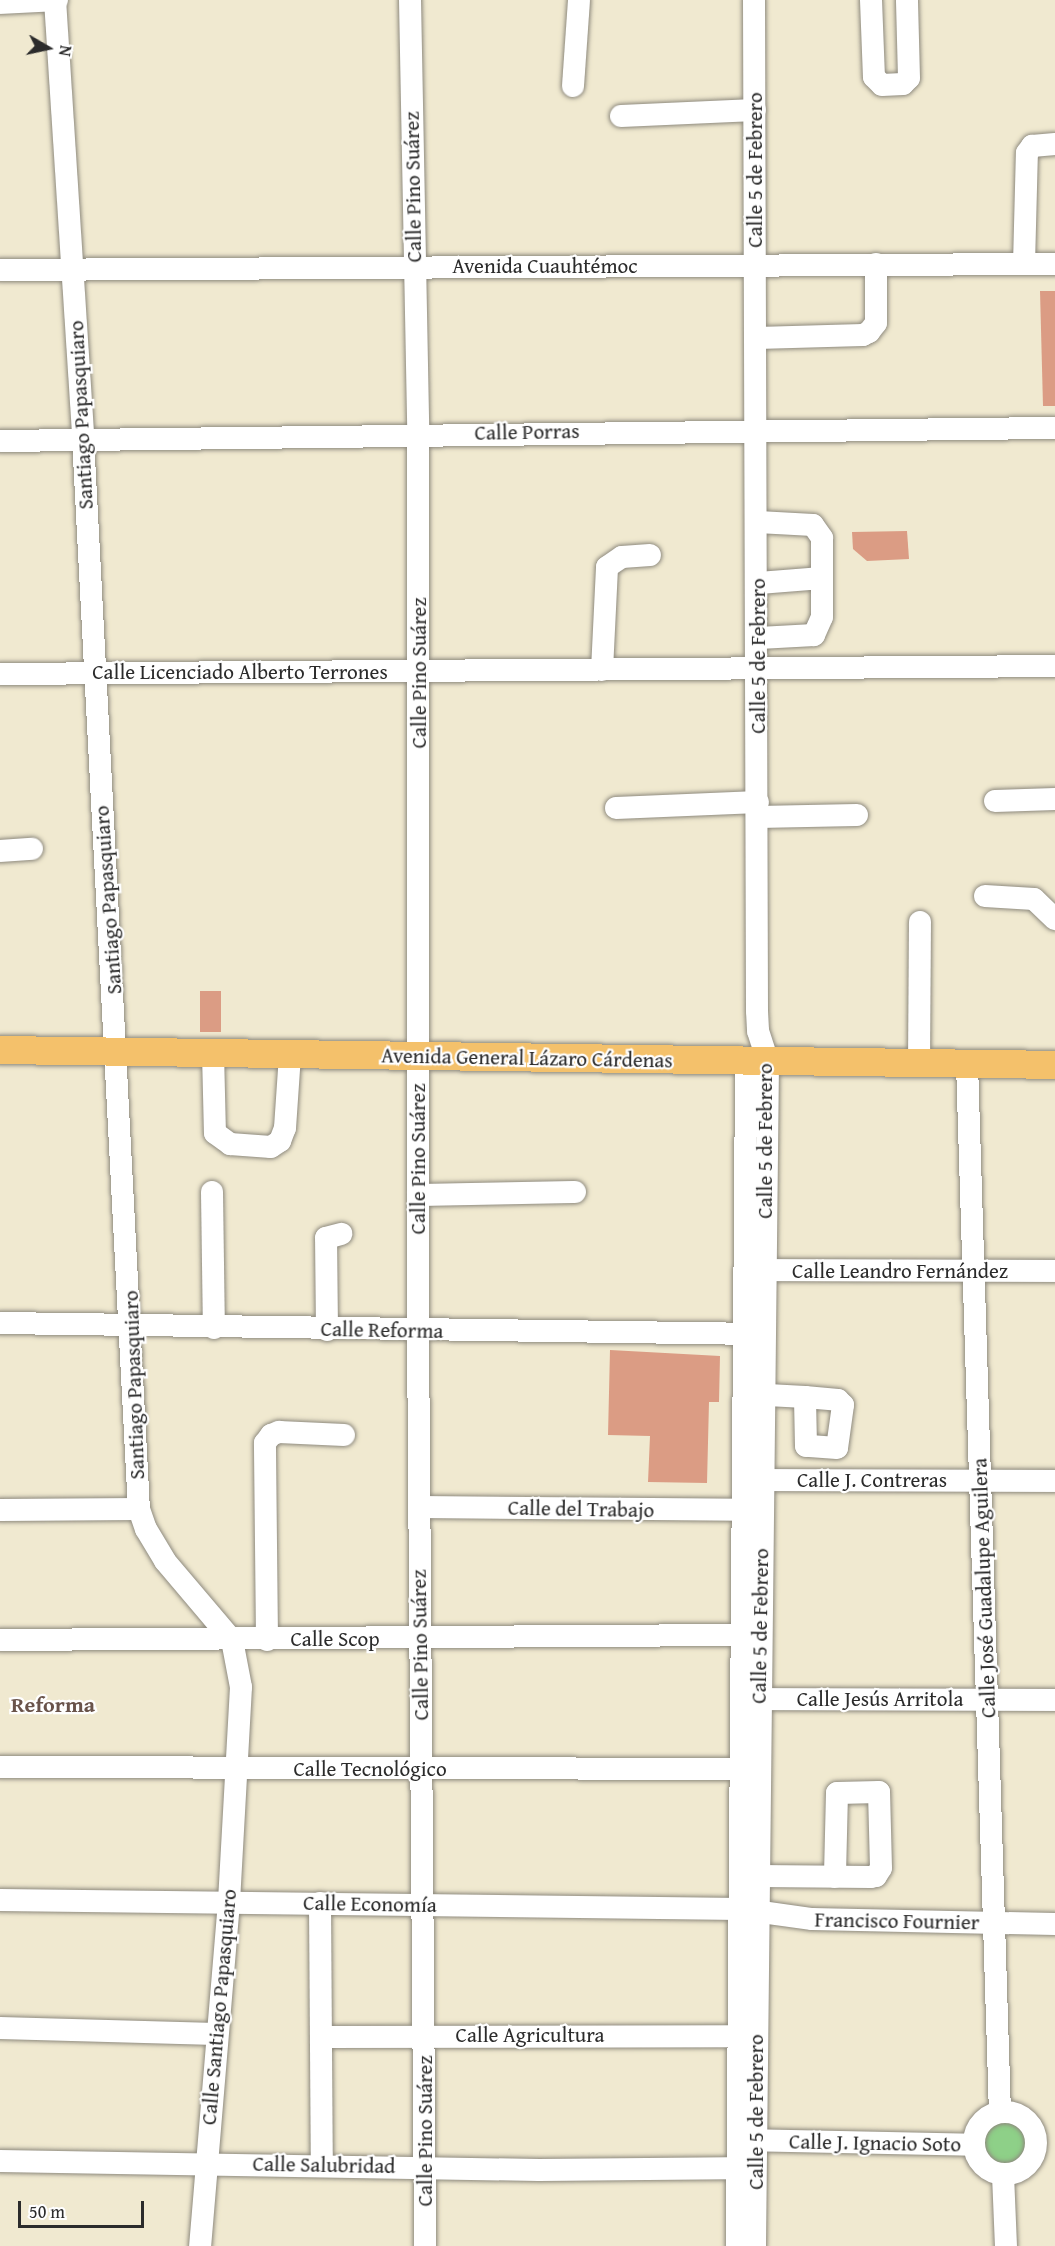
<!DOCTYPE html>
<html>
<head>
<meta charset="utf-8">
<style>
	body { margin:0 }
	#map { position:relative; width:1055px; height:2246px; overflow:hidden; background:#f0e9d0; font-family:"Gentium Book Plus",serif }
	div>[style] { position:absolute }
	.green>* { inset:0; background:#8ed088 }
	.round { border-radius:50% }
	.building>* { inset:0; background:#db9c84; transform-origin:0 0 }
	.roads { filter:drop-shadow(0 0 2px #8e8a7e) drop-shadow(0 0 2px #8e8a7e) }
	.minor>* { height:22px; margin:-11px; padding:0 11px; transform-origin:11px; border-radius:11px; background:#fff }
	.minor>.ring { margin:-11px; padding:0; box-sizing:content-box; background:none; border:22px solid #fff; border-radius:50% }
	.major>* { height:28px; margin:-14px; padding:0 14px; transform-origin:14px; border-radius:14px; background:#f4c16b }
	span { translate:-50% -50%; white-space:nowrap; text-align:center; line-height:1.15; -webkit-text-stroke:4.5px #fff; paint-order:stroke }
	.street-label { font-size:21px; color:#2b2b2b }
	.neighbourhood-label { font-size:22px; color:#69534a; font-weight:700 }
	.north { position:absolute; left:18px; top:18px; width:60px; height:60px; -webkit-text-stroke:4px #fff; paint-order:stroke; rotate:99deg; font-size:16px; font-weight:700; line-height:24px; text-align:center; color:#2b2b2b }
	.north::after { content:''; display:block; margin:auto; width:21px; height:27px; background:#2b2b2b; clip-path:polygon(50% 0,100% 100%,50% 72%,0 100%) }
	.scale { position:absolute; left:18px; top:2201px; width:126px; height:27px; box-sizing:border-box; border:3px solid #2b2b2b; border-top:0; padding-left:8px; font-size:18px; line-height:21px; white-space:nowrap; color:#2b2b2b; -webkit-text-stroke:4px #fff; paint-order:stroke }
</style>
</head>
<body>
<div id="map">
	<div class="green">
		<i class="round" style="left:983px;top:2120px;width:44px;height:44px"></i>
	</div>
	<div class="building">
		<i style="clip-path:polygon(1040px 291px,1055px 291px,1055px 406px,1043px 406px)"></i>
		<i style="clip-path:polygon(907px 531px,909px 559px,867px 561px,853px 549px,852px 532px)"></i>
		<i style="left:200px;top:991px;width:21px;height:41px"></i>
		<i style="clip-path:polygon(610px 1350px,720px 1356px,719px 1402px,709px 1402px,707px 1483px,648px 1482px,650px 1436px,608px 1435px)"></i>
	</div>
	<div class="roads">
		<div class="minor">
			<i style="left:55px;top:0;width:439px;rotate:86.3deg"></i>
			<i style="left:83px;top:438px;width:1072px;rotate:87.01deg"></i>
			<i style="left:139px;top:1509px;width:21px;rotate:71deg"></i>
			<i style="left:146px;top:1529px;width:37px;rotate:59deg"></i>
			<i style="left:165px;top:1561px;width:104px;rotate:49.7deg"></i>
			<i style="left:232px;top:1640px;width:48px;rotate:79.2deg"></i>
			<i style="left:241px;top:1687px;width:215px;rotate:93.2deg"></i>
			<i style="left:229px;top:1902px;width:345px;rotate:94.8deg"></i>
			<i style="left:410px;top:0;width:434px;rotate:88.9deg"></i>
			<i style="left:418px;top:434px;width:897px;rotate:90deg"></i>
			<i style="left:418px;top:1331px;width:915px;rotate:89.56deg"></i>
			<i style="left:754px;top:0;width:1011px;rotate:89.83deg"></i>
			<i style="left:757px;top:1011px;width:20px;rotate:87deg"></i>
			<i style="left:758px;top:1031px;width:33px;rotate:72deg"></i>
			<i style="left:768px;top:1062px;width:1184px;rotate:90.63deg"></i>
			<i style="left:871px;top:0;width:77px;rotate:87.8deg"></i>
			<i style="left:874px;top:77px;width:11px;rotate:45deg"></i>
			<i style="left:882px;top:85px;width:21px;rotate:-3deg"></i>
			<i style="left:903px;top:84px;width:8px;rotate:-45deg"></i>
			<i style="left:909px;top:78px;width:78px;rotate:-91.5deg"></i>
			<i style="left:0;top:3px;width:57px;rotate:-3deg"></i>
			<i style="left:573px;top:86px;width:86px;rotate:-86deg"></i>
			<i style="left:621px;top:116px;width:134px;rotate:-2.6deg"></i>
			<i style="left:1024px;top:264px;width:111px;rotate:-88.5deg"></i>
			<i style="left:1027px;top:153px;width:9px;rotate:-54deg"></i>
			<i style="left:1032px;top:146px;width:23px;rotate:-5deg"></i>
			<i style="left:0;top:270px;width:1055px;rotate:-0.33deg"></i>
			<i style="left:757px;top:338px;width:106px;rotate:-1.6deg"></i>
			<i style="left:863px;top:335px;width:7px;rotate:-27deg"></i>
			<i style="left:869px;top:332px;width:11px;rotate:-52deg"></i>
			<i style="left:876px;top:323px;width:59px;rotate:-90deg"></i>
			<i style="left:0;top:441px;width:1055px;rotate:-0.71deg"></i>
			<i style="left:758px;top:522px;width:55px;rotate:3.1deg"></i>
			<i style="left:813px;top:525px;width:16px;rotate:55deg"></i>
			<i style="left:822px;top:538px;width:79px;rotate:90deg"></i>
			<i style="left:822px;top:617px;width:20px;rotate:114deg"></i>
			<i style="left:814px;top:635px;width:55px;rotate:176.9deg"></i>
			<i style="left:759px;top:583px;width:63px;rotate:-4.5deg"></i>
			<i style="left:602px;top:670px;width:103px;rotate:-87.2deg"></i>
			<i style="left:607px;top:567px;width:18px;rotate:-34deg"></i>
			<i style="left:622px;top:557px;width:28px;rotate:-4deg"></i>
			<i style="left:0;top:674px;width:1055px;rotate:-0.43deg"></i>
			<i style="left:995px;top:801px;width:60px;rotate:-1.9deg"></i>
			<i style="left:616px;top:808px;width:142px;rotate:-2.4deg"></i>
			<i style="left:758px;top:817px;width:99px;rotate:-1.2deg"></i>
			<i style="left:0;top:851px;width:32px;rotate:-4deg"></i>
			<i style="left:985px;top:896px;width:49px;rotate:3.5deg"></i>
			<i style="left:1034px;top:899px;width:29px;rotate:44deg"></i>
			<i style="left:213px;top:1053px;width:80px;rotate:88.6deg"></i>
			<i style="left:215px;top:1133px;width:19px;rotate:36deg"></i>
			<i style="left:230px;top:1144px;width:41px;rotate:4.2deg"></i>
			<i style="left:271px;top:1147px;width:11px;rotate:-34deg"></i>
			<i style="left:280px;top:1141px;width:14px;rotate:-69deg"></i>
			<i style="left:285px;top:1128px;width:74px;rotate:-86.1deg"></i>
			<i style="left:919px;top:1063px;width:141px;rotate:-89.6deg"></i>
			<i style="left:967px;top:1064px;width:1049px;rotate:88.2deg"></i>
			<i style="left:212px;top:1192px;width:136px;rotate:89.2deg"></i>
			<i style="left:418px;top:1195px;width:157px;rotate:-1.1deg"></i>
			<i style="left:752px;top:1270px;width:303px;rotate:0.2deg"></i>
			<i style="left:0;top:1323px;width:760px;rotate:0.83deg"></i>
			<i style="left:327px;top:1330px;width:92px;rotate:-90.6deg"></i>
			<i style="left:326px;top:1238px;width:16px;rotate:-15deg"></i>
			<i style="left:749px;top:1394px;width:56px;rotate:3.1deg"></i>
			<i style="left:805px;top:1397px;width:33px;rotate:5deg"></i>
			<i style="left:838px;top:1400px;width:7px;rotate:45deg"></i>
			<i style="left:843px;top:1405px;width:43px;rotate:97.9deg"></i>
			<i style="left:837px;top:1448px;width:31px;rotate:-176deg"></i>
			<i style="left:806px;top:1446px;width:49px;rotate:-91.2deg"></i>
			<i style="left:762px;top:1480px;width:293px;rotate:0.2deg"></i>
			<i style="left:419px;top:1507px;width:323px;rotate:0.5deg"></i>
			<i style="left:0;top:1510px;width:139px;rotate:-0.4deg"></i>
			<i style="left:0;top:1640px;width:742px;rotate:-0.39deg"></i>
			<i style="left:267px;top:1640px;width:197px;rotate:-90.6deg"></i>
			<i style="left:265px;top:1443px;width:10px;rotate:-53deg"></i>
			<i style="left:271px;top:1435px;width:9px;rotate:-21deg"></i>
			<i style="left:279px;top:1432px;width:65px;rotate:2.6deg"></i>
			<i style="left:745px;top:1699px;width:310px;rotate:0.2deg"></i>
			<i style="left:0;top:1767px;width:741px;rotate:0.15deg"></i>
			<i style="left:758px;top:1876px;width:113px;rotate:0.5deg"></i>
			<i style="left:871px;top:1877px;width:5px;rotate:-11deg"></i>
			<i style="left:876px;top:1876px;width:9px;rotate:-58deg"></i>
			<i style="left:881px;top:1868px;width:76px;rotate:-91.5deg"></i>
			<i style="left:879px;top:1792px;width:42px;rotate:178.6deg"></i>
			<i style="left:837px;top:1793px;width:84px;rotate:91.4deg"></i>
			<i style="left:0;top:1900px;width:740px;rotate:0.7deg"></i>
			<i style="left:740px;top:1909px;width:73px;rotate:7.9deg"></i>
			<i style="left:812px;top:1919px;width:243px;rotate:1.2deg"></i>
			<i style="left:320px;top:1903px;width:262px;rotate:89.6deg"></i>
			<i style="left:0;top:2028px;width:216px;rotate:1.6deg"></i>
			<i style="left:321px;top:2037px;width:419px;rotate:-0.1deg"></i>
			<i class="ring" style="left:974px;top:2112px;width:40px;height:40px"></i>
			<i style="left:741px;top:2140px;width:233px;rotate:1.2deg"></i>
			<i style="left:0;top:2161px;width:539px;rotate:0.96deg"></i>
			<i style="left:539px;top:2170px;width:216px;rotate:-0.5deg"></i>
			<i style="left:1003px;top:2175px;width:71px;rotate:87.6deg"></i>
			<i style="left:737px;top:2246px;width:1184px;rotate:-89.56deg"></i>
		</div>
		<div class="major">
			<i style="left:0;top:1050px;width:1055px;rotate:0.81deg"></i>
		</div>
	</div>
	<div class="street-label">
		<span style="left:755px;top:170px;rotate:-90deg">Calle 5 de Febrero</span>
		<span style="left:413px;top:187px;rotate:-91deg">Calle Pino Suárez</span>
		<span style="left:545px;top:266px">Avenida Cuauhtémoc</span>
		<span style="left:81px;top:415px;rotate:-93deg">Santiago Papasquiaro</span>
		<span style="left:527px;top:432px;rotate:-1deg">Calle Porras</span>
		<span style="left:758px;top:656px;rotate:-90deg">Calle 5 de Febrero</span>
		<span style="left:240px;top:672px">Calle Licenciado Alberto Terrones</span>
		<span style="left:419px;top:673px;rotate:-90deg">Calle Pino Suárez</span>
		<span style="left:108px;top:900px;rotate:-94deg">Santiago Papasquiaro</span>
		<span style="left:527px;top:1058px;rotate:1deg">Avenida General Lázaro Cárdenas</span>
		<span style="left:765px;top:1141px;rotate:-90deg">Calle 5 de Febrero</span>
		<span style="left:418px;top:1159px;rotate:-90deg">Calle Pino Suárez</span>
		<span style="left:900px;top:1271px">Calle Leandro Fernández</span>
		<span style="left:382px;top:1330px;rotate:1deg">Calle Reforma</span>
		<span style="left:134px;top:1385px;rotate:-92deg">Santiago Papasquiaro</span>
		<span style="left:872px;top:1480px">Calle J. Contreras</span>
		<span style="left:581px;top:1509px;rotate:1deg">Calle del Trabajo</span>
		<span style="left:984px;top:1588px;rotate:-92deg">Calle José Guadalupe Aguilera</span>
		<span style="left:760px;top:1626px;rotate:-89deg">Calle 5 de Febrero</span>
		<span style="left:335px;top:1639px">Calle Scop</span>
		<span style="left:420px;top:1645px;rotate:-91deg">Calle Pino Suárez</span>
		<span style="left:880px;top:1699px">Calle Jesús Arritola</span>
		<span style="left:370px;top:1769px">Calle Tecnológico</span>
		<span style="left:370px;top:1904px;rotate:1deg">Calle Economía</span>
		<span style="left:897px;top:1921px;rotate:1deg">Francisco Fournier</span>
		<span style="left:219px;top:2007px;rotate:-85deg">Calle Santiago Papasquiaro</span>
		<span style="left:530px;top:2035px">Calle Agricultura</span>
		<span style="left:756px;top:2112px;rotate:-90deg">Calle 5 de Febrero</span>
		<span style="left:425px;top:2131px;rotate:-90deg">Calle Pino Suárez</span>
		<span style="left:875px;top:2143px;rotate:1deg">Calle J. Ignacio Soto</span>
		<span style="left:324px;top:2165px;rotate:1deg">Calle Salubridad</span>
	</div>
	<div class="neighbourhood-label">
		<span style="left:53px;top:1705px">Reforma</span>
	</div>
	<div class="north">N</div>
	<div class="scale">50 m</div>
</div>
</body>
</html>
